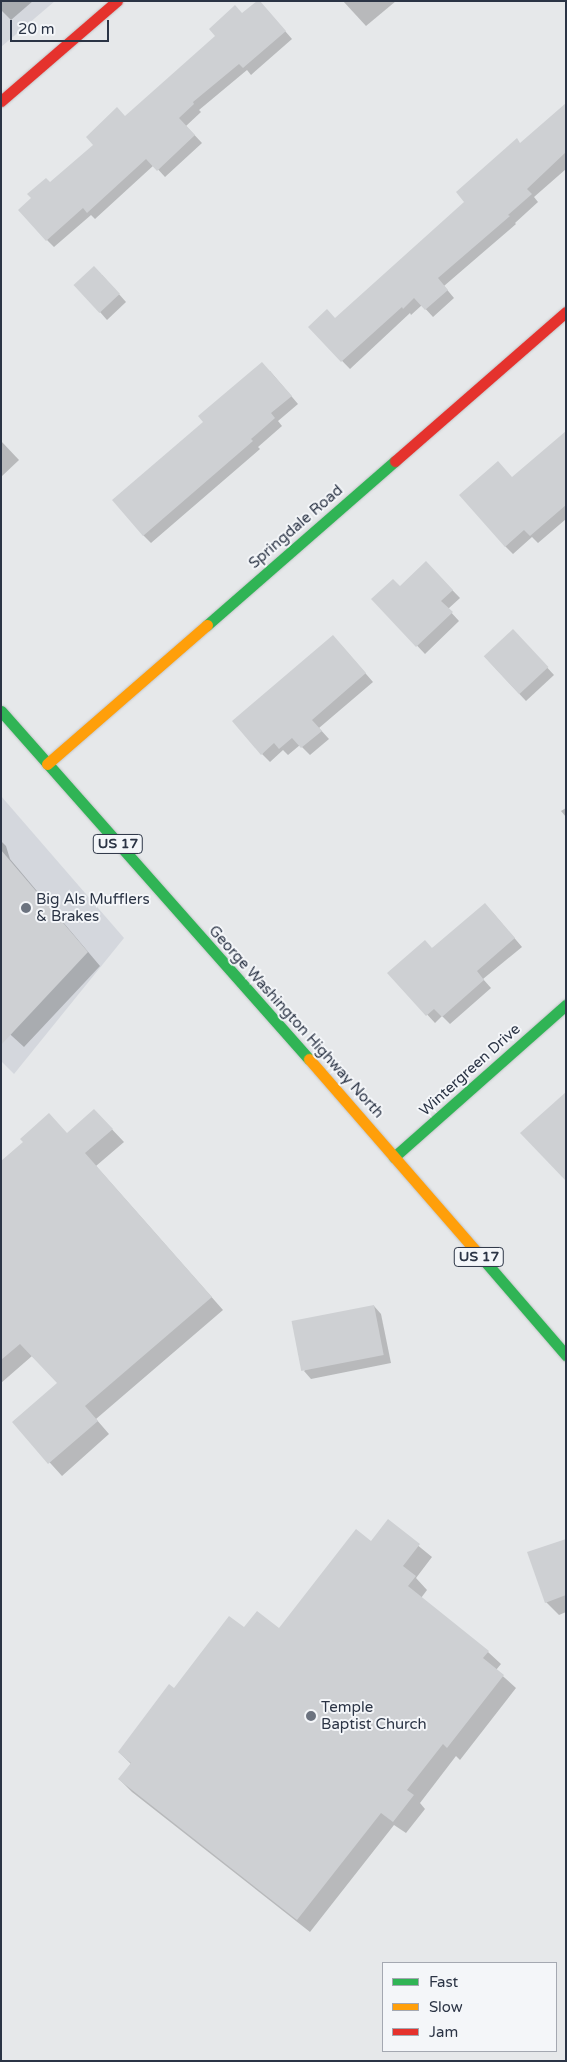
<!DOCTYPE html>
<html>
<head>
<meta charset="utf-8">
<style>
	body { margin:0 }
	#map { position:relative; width:567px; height:2062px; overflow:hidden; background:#e6e8ea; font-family:"Varela Round",sans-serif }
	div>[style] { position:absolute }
	.built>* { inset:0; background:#d4d7dd }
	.shadow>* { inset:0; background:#0003 }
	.building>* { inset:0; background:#ced0d3; transform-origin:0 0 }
	.roads { filter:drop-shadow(0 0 1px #c4c6c8) drop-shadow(0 0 1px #c4c6c8) }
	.fast>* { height:11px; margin:-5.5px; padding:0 5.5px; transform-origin:5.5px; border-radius:5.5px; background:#30b455 }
	.slow>* { height:11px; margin:-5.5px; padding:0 5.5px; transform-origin:5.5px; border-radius:5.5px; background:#ff9f0a }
	.jam>* { height:11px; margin:-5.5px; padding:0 5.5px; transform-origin:5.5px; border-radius:5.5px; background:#e5322d }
	.dots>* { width:14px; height:14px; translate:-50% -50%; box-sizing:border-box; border:2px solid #f4f6f9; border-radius:50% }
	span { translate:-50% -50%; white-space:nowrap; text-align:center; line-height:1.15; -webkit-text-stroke:4px #f4f6f9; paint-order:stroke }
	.shield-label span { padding:1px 4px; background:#f4f6f9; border:1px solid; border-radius:4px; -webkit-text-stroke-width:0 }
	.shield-label { font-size:14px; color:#2b3445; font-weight:700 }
	.street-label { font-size:15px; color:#2b3445 }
	.poi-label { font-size:15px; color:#2b3445 }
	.left { translate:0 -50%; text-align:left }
	.frame { position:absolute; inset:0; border:2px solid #2b3445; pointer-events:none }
	.legend { position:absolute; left:382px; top:1962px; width:175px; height:90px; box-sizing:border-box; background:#f4f6f9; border:1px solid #a4a8b1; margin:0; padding:6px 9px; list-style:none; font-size:15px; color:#2b3445 }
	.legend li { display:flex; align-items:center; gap:10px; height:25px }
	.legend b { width:25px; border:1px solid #a4a8b1 }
	.scale { position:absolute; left:10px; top:20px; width:99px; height:22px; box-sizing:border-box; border:2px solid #2b3445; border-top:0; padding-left:6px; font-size:15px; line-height:18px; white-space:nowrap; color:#2b3445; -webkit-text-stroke:4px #f4f6f9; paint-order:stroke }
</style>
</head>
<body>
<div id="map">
	<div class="built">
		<i style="clip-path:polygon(1px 1px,55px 1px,1px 47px)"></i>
		<i style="clip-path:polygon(1px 796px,124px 938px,14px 1074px,1px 1061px)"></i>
	</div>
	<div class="shadow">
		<i style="clip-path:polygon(1px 1px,33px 1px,11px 20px,1px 10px)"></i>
		<i style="clip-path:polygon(343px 1px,396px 1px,366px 26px)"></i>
		<i style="clip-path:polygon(266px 9px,292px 39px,251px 75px,247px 70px,199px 110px,201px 112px,186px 126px,202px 143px,165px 177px,154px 165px,95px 219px,91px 215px,54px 247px,47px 240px,50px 184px,243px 14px)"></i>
		<i style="clip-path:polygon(566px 105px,566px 169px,534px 197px,538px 202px,515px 223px,516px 224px,444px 286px,454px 298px,433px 317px,422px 305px,411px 315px,410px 313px,350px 369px,309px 327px,336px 319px,466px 202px,521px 144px)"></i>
		<i style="clip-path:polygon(102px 275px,126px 302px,107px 320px,100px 312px)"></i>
		<i style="clip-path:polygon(270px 371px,298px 404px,278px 421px,282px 426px,258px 447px,260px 449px,151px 543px,143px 535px)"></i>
		<i style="clip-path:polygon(1px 441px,19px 460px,1px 477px)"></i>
		<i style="clip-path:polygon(566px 445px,566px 519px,538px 543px,532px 537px,513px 554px,505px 546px,513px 479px)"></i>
		<i style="clip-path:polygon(426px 563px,460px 598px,448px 609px,459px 621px,425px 654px,373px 599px,400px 588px)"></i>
		<i style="clip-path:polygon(521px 639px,554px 675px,526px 701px,485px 657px)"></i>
		<i style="clip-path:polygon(340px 644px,373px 682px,319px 728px,329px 739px,310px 755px,300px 745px,288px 755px,283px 750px,270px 762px,262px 754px)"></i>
		<i style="clip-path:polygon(566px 808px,566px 817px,561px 811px)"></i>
		<i style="clip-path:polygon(1px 841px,6px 846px,10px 859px,100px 966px,24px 1047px,1px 1026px)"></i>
		<i style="clip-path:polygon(493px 913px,522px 947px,483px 979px,491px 988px,450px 1024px,442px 1016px,435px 1023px,389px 973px)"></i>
		<i style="clip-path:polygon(106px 1123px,124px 1142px,96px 1166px,223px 1310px,96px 1419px,109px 1434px,62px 1476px,13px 1422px,59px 1383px,32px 1356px,1px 1383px,1px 1163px,67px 1134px)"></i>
		<i style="clip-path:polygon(374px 1306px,381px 1314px,391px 1363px,311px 1379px,304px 1371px)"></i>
		<i style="clip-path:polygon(388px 1521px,432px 1557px,416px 1578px,427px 1590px,421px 1598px,488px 1652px,501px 1664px,496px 1670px,516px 1688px,460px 1760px,456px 1756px,420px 1803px,425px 1809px,406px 1833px,394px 1825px,310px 1932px,132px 1792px,119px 1779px,131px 1764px,119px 1752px,174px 1689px,244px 1629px,279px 1629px,371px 1542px)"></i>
		<i style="clip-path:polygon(566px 1540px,566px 1612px,559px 1615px,546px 1602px)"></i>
	</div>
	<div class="building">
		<i style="clip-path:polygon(257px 1px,260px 1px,286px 31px,243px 68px,239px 64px,193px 102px,194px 104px,179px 118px,195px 135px,157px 171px,146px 159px,87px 213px,83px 208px,46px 241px,18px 210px,31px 198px,27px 194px,46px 178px,50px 182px,93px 145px,86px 137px,117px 107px,125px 116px,215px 36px,209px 29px,235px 5px,242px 13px)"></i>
		<i style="clip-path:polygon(566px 103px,566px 152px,527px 189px,532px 194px,508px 215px,510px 216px,438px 278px,448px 290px,425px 310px,414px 298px,403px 309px,402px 307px,341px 362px,308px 327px,327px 309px,335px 318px,464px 202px,456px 192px,517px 138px,520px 143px)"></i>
		<i style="left:94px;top:266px;width:38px;height:28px;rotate:47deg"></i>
		<i style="clip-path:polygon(262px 362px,292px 396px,271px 413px,275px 418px,251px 439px,253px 441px,143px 536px,112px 500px,203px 422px,198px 416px)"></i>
		<i style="clip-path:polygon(566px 431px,566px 505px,530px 536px,524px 530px,505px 547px,459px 495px,498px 461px,512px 477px)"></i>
		<i style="clip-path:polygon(426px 561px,453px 590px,441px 601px,453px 612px,416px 647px,371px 599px,393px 579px,400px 586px)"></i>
		<i style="left:513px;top:629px;width:52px;height:40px;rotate:47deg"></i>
		<i style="clip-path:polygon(333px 635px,366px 673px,312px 720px,322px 731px,301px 748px,292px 738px,279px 749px,274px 743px,261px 755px,232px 721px)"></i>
		<i style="clip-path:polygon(1px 850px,88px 952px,1px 1045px)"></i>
		<i style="clip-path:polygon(485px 903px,515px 938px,477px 971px,484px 980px,442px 1017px,434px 1009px,426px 1016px,387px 973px,425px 940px,432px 948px)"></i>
		<i style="clip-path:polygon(566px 1092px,566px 1181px,520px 1133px)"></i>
		<i style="clip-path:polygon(94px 1109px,113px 1129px,85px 1153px,212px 1297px,85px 1406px,98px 1421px,48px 1464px,12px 1422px,57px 1383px,20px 1344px,1px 1360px,1px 1161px,23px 1142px,20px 1139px,49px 1113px,67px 1133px)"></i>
		<i style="left:374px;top:1305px;width:51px;height:84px;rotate:79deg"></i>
		<i style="clip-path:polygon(388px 1519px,420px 1544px,403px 1566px,416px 1576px,408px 1586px,489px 1651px,483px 1658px,504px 1675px,447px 1748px,443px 1744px,407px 1790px,414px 1795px,393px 1822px,381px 1813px,297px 1920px,118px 1779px,131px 1763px,118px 1752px,169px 1684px,174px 1688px,229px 1616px,244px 1627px,257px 1611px,279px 1628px,356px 1529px,371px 1541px)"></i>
		<i style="clip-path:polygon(566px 1539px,566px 1595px,545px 1603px,527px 1552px)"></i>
	</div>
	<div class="roads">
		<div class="fast">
			<i style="left:207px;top:625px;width:249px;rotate:-41.1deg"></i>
			<i style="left:1px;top:711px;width:465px;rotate:48.5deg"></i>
			<i style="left:394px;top:1157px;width:230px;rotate:-41.5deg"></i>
			<i style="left:483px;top:1259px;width:127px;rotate:49.2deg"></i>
		</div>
		<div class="slow">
			<i style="left:47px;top:764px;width:212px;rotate:-41deg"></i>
			<i style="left:309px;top:1059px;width:265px;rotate:49deg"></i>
		</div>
		<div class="jam">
			<i style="left:1px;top:101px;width:153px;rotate:-40.8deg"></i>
			<i style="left:395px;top:461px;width:227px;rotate:-41.1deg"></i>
		</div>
	</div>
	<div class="dots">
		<i style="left:26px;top:908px;background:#6c737f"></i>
		<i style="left:311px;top:1716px;background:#6c737f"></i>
	</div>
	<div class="shield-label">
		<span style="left:118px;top:844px">US 17</span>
		<span style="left:479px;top:1257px">US 17</span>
	</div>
	<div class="street-label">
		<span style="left:296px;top:527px;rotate:-41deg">Springdale Road</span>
		<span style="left:296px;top:1022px;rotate:48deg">George Washington Highway North</span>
		<span style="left:470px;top:1070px;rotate:-42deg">Wintergreen Drive</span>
	</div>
	<div class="poi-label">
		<span class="left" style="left:36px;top:908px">Big Als Mufflers<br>&amp; Brakes</span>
		<span class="left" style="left:321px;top:1716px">Temple<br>Baptist Church</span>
	</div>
	<div class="frame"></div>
	<ul class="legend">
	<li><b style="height:6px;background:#30b455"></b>Fast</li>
	<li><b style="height:6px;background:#ff9f0a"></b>Slow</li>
	<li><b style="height:6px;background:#e5322d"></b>Jam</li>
	</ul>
	<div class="scale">20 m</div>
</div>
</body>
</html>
